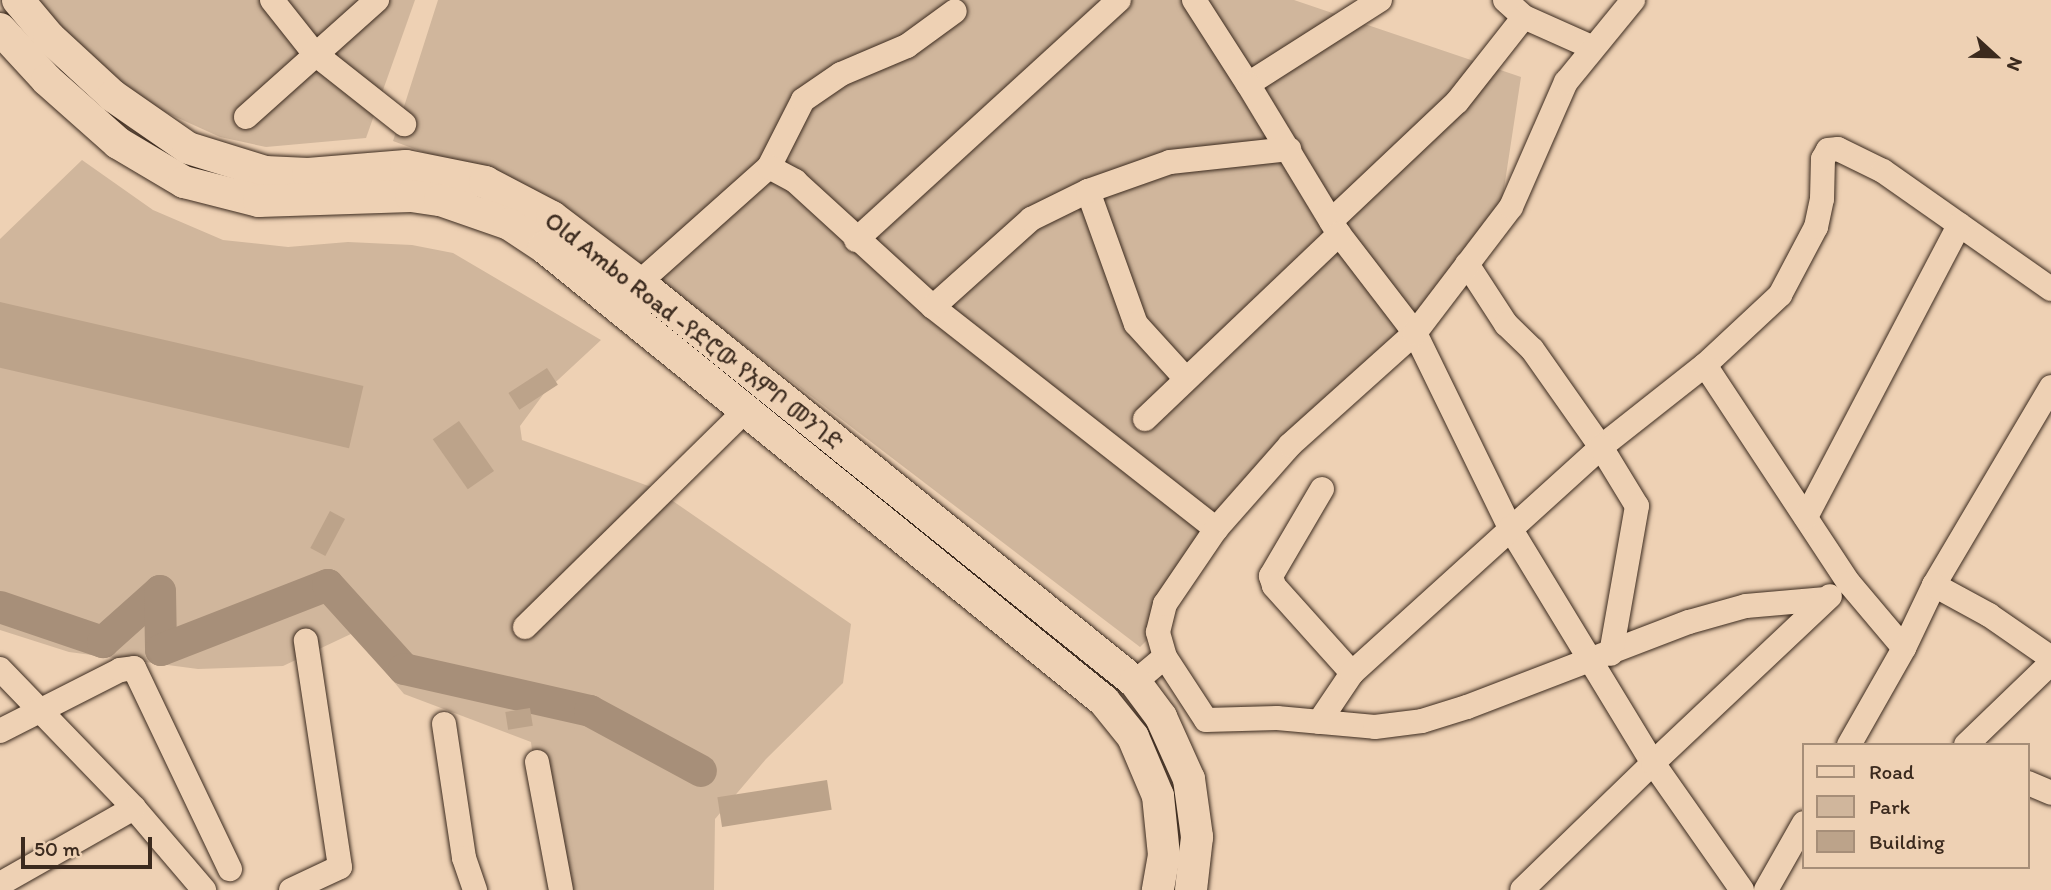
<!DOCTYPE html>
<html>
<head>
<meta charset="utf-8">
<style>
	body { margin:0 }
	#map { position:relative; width:2051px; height:890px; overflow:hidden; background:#eed1b4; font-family:Itim,"Noto Sans Ethiopic",sans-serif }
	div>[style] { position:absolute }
	.green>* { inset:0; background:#d0b69c }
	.river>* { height:32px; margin:-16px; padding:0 16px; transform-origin:16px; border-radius:16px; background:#a78f79 }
	.building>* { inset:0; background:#bca38a; transform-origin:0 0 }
	.roads { filter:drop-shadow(0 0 2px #3b2a1e) drop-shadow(0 0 2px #3b2a1e) }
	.minor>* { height:24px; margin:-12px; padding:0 12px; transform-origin:12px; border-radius:12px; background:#eed1b4 }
	.major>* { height:32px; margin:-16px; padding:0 16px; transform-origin:16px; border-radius:16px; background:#eed1b4 }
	span { translate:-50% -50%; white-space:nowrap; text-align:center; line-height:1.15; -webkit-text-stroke:5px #eed1b4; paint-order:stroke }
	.street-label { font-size:24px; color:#3b2a1e }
	.legend { position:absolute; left:1802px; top:743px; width:228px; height:126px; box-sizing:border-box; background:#eed1b4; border:2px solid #a68e78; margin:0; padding:9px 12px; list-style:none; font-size:21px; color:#3b2a1e }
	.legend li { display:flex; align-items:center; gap:14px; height:35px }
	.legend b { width:35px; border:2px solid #a68e78 }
	.north { position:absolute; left:1960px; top:21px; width:70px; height:70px; -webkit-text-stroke:5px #eed1b4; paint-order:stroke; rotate:112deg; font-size:19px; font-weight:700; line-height:28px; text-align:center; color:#3b2a1e }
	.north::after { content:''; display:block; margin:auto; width:24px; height:32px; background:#3b2a1e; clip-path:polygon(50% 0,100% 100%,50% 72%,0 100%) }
	.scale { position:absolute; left:21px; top:837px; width:131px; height:32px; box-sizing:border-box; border:4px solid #3b2a1e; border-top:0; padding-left:9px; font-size:21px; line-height:24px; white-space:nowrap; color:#3b2a1e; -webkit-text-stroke:5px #eed1b4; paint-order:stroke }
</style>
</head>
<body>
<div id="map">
	<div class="green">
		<i style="clip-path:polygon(38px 0,415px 0,366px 138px,266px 147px,220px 137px,125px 94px,54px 32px)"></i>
		<i style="clip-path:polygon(438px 0,1294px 0,1521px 77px,1498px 228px,1390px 345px,1278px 440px,1217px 521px,1154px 633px,1140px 647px,652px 275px,528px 191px,393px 141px)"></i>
		<i style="clip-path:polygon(82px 160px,153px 210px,223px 240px,288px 247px,348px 242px,412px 245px,453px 253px,601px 340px,545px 392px,520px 426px,522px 440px,654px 488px,851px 624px,843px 683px,766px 759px,715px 819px,714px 890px,548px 890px,531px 742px,404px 694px,353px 633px,283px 666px,198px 669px,69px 652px,0 630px,0 239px)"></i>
	</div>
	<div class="river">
		<i style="left:0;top:607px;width:109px;rotate:18.8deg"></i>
		<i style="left:103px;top:642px;width:76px;rotate:-41.8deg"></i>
		<i style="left:160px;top:591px;width:59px;rotate:89deg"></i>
		<i style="left:161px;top:650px;width:179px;rotate:-21.3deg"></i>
		<i style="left:328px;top:585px;width:113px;rotate:47.9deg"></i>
		<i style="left:404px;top:669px;width:191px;rotate:12.7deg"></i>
		<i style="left:590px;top:711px;width:126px;rotate:28.4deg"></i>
	</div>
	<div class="building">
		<i style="left:0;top:302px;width:373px;height:64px;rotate:13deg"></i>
		<i style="left:547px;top:368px;width:20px;height:46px;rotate:57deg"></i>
		<i style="left:459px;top:421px;width:61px;height:32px;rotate:55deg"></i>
		<i style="left:330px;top:511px;width:17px;height:42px;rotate:28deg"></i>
		<i style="left:530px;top:708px;width:18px;height:25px;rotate:81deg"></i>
		<i style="left:827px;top:780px;width:30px;height:111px;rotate:81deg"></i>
	</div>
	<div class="roads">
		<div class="minor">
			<i style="left:272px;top:0;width:68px;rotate:51.6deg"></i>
			<i style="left:314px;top:53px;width:115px;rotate:38.3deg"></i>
			<i style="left:1194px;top:0;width:100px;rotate:57.3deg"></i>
			<i style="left:1380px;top:0;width:156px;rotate:147.5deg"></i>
			<i style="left:1248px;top:84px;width:175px;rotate:58.8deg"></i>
			<i style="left:1339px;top:234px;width:125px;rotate:52.5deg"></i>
			<i style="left:1415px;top:333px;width:217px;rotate:64deg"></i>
			<i style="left:1510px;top:528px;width:275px;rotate:58.7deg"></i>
			<i style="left:1653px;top:763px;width:182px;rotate:135.9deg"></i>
			<i style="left:1505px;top:0;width:25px;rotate:42deg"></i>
			<i style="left:1524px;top:17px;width:73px;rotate:24.1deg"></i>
			<i style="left:246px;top:117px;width:176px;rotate:-41.8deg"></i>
			<i style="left:769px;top:167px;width:75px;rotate:-63.1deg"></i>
			<i style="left:803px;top:100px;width:46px;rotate:-34.4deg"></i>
			<i style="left:841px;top:74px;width:72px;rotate:-23deg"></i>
			<i style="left:907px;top:46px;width:59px;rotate:-36.1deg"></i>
			<i style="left:1088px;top:191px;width:141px;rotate:70.2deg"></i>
			<i style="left:1136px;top:324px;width:74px;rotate:47.7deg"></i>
			<i style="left:1331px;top:221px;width:173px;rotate:-43.4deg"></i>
			<i style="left:1457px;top:102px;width:108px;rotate:-51.8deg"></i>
			<i style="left:856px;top:240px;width:356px;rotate:-42.4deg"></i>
			<i style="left:1467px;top:264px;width:72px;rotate:57deg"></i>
			<i style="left:1506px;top:324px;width:36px;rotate:44deg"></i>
			<i style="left:1532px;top:349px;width:120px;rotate:54.9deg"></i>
			<i style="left:1601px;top:447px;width:132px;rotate:-38.3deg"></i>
			<i style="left:1705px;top:365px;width:103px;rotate:-43deg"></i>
			<i style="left:1780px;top:295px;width:77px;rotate:-62.1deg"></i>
			<i style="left:1816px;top:227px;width:29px;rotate:-78deg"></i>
			<i style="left:1822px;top:199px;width:40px;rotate:-88.6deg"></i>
			<i style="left:1823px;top:159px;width:10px;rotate:-61deg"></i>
			<i style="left:1828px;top:150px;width:10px;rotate:-6deg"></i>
			<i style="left:1838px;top:149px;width:50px;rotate:26.1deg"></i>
			<i style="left:1883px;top:171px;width:205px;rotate:35.1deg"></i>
			<i style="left:614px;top:305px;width:208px;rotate:-41.7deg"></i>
			<i style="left:769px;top:167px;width:30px;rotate:28deg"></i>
			<i style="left:795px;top:181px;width:187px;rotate:42.4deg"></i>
			<i style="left:933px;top:307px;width:360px;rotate:38.1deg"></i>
			<i style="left:933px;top:307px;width:132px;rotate:-41.9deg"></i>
			<i style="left:1031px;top:219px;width:64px;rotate:-26.2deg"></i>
			<i style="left:1088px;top:191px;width:87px;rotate:-19.5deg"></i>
			<i style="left:1170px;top:162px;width:120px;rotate:-6.2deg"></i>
			<i style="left:1705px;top:365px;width:261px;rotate:56.6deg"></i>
			<i style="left:1849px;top:583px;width:85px;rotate:49.8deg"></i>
			<i style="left:1904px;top:648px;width:70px;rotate:-64.5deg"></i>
			<i style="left:1934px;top:585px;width:230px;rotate:-59.4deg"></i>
			<i style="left:1145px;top:419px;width:268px;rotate:-43.6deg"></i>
			<i style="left:1322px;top:489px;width:101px;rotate:120.4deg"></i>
			<i style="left:1271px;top:576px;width:10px;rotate:73deg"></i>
			<i style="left:1274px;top:586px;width:117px;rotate:48.1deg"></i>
			<i style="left:1806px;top:517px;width:330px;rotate:-62.3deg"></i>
			<i style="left:1934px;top:585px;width:63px;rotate:28.6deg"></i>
			<i style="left:1989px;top:615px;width:75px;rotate:34.7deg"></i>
			<i style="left:525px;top:627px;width:313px;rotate:-44.5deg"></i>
			<i style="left:1165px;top:657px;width:75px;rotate:56.9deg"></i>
			<i style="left:1206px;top:720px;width:71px;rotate:-1.6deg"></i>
			<i style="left:1277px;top:718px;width:98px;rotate:5.2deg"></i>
			<i style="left:1375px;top:727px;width:47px;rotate:-7.3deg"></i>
			<i style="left:1422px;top:721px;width:47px;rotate:-17.3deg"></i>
			<i style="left:1467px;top:707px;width:238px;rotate:-21deg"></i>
			<i style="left:1689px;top:622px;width:59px;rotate:-15.7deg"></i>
			<i style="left:1746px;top:606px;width:80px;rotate:-5deg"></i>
			<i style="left:0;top:669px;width:193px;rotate:46deg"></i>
			<i style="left:134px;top:808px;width:108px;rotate:49.5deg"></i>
			<i style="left:1135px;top:682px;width:39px;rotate:-40deg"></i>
			<i style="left:1165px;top:657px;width:26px;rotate:-106deg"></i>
			<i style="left:1158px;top:632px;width:29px;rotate:-76deg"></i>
			<i style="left:1165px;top:604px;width:91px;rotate:-55.8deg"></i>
			<i style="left:1216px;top:529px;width:112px;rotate:-48.6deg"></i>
			<i style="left:1290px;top:445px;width:168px;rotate:-41.9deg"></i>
			<i style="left:1415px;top:333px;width:158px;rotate:-52.7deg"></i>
			<i style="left:1511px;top:207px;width:137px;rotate:-66.3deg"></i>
			<i style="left:1566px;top:82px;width:106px;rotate:-50.7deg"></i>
			<i style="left:1319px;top:722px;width:59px;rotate:-56deg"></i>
			<i style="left:1352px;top:673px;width:336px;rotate:-42.2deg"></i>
			<i style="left:1601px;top:447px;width:69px;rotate:58.6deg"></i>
			<i style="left:1637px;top:506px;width:150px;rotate:100deg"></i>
			<i style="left:444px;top:724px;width:135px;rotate:81.5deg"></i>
			<i style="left:464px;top:858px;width:34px;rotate:71deg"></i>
			<i style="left:0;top:731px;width:135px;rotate:-26.9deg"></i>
			<i style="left:120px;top:670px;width:14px;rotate:-8deg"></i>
			<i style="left:134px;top:668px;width:223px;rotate:64.5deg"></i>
			<i style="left:1849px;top:745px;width:112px;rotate:-60.4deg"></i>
			<i style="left:1966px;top:745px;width:118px;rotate:-44deg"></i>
			<i style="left:537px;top:762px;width:130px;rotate:79.4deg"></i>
			<i style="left:2028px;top:783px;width:25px;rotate:23deg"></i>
			<i style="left:0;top:884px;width:154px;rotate:-29.6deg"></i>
			<i style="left:291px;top:890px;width:54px;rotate:-25.1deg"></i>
			<i style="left:340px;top:867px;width:229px;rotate:-98.6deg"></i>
			<i style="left:1742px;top:890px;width:155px;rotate:-125deg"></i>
			<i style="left:1653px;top:763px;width:243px;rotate:-43.3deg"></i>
			<i style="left:1766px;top:890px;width:77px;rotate:-60.4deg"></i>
		</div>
		<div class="major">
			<i style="left:18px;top:0;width:48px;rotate:50deg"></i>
			<i style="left:49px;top:37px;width:87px;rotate:42.7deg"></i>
			<i style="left:113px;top:96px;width:91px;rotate:34.7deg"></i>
			<i style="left:188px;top:148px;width:81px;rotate:17.3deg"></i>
			<i style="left:265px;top:172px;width:43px;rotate:2.7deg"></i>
			<i style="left:308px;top:174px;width:98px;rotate:-4.7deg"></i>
			<i style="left:406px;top:166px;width:81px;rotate:11.4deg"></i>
			<i style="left:485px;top:182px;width:76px;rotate:27.6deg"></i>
			<i style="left:552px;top:217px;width:108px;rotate:37.1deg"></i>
			<i style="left:638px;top:282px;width:638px;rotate:38.83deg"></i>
			<i style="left:1135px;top:682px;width:44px;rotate:53.4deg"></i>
			<i style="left:1161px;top:717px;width:68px;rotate:65.7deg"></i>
			<i style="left:1189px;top:779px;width:59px;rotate:82.1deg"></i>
			<i style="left:1197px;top:837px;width:53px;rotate:96.5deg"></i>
			<i style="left:0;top:29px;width:69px;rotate:47.3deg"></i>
			<i style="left:47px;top:80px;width:95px;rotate:41.6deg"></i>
			<i style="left:118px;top:143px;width:77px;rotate:30.6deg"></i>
			<i style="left:184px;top:182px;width:77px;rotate:14.2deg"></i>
			<i style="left:259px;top:201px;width:152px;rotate:-1.9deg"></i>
			<i style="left:411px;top:196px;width:29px;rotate:8deg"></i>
			<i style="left:440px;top:200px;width:73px;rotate:19.2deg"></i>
			<i style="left:509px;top:224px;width:42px;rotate:33.3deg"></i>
			<i style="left:544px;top:247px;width:721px;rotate:39.03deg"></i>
			<i style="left:1104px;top:701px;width:46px;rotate:51.1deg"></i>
			<i style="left:1133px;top:737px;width:64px;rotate:67deg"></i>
			<i style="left:1158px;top:796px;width:59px;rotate:84.2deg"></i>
			<i style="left:1164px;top:855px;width:36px;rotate:100deg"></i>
		</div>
	</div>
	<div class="street-label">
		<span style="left:694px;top:331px;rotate:38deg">Old Ambo Road -የድሮው የአምቦ መንገድ</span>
	</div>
	<ul class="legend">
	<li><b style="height:9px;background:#eed1b4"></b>Road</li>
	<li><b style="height:19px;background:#d0b69c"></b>Park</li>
	<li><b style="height:19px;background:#bca38a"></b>Building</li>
	</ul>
	<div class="north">N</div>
	<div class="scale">50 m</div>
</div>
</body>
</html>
